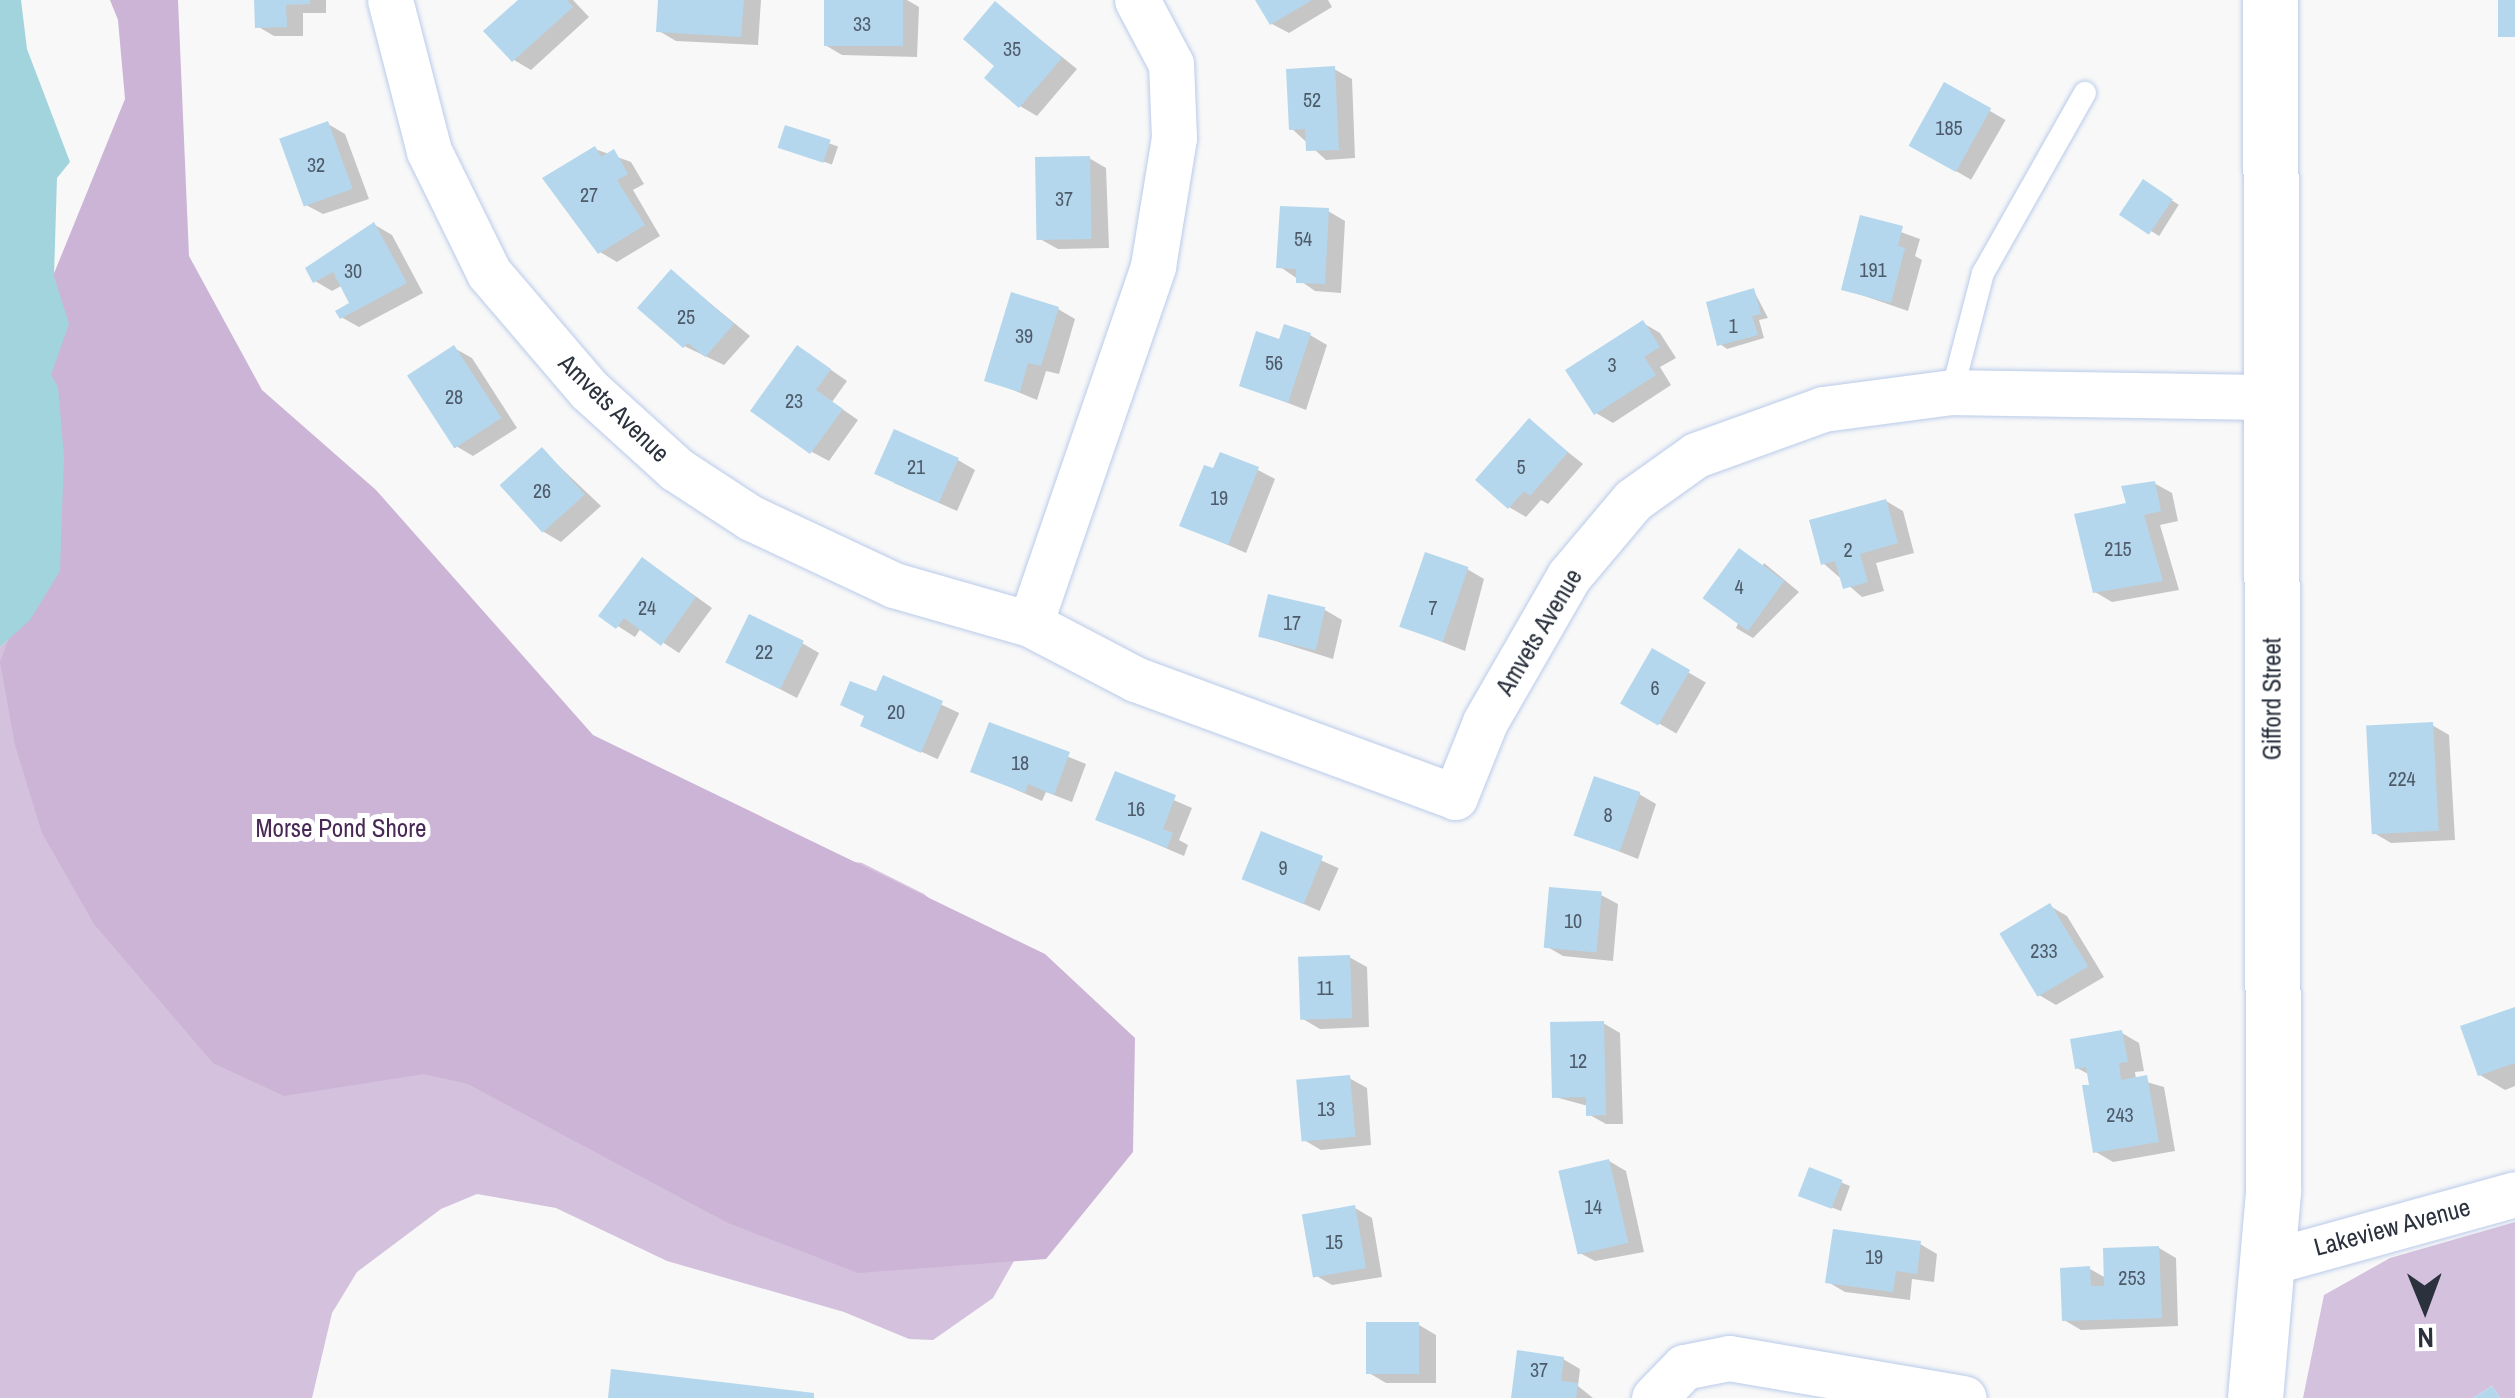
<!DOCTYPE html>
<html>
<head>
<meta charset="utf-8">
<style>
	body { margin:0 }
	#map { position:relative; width:2515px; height:1398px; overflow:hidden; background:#f8f8f8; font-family:"Archivo Narrow",sans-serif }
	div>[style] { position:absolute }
	.green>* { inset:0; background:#d4c1dd }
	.forest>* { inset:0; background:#cbb4d6 }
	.water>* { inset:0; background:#a2d4dd }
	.shadow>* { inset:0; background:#0003; transform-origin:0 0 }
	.building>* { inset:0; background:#b5d7ed; transform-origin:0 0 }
	.roads { filter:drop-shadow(0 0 2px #bacbea) drop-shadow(0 0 2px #bacbea) }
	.service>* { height:22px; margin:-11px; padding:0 11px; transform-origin:11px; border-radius:11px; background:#fff }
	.minor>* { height:45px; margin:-22.5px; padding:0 22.5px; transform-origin:22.5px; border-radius:22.5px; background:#fff }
	.secondary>* { height:55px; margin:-27.5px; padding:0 27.5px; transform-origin:27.5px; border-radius:27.5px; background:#fff }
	span { translate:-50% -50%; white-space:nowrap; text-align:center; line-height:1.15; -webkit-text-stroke:10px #fff; paint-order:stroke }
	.number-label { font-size:20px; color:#4e5b6a }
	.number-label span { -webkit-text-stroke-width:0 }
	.street-label { font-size:25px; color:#2b323e }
	.park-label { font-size:25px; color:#482955 }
	.north { position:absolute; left:2375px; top:1258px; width:100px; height:100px; -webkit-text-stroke:8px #fff; paint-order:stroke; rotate:179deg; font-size:28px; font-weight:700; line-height:40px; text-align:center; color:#2b323e }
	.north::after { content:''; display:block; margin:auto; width:35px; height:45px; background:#2b323e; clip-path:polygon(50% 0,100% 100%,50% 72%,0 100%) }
</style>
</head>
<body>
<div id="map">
	<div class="green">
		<i style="clip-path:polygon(30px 620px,718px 843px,862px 863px,924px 894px,944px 911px,1027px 1238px,993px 1298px,933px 1340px,909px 1339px,844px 1312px,667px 1261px,556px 1208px,477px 1194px,441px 1209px,357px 1272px,332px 1313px,312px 1398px,0 1398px,0 647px)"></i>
		<i style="clip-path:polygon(2515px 1222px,2515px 1398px,2500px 1398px,2492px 1386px,2473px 1398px,2303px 1398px,2324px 1295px,2390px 1258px)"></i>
	</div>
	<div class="forest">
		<i style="clip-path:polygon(110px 0,178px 0,189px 256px,262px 390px,376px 490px,593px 735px,1045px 954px,1135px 1038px,1133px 1152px,1046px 1259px,858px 1273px,728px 1223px,468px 1084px,424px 1074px,284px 1096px,213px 1063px,94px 924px,42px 833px,15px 745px,0 662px,41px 551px,35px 320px,125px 99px,118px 20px)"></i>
	</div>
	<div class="water">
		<i style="clip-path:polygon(0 0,21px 0,27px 49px,70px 162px,57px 178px,54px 276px,69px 324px,51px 375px,58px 387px,64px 456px,60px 571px,30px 620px,0 647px)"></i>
	</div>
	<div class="shadow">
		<i style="clip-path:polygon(257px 0,326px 0,326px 13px,303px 13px,303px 36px,274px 36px,257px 26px)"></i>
		<i style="clip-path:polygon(521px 0,573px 0,589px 17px,531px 70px,514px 60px)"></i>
		<i style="clip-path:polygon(660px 0,761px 0,758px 45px,676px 41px,659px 31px)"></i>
		<i style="clip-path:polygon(826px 0,907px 0,919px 7px,917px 57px,842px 55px,825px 45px)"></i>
		<i style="clip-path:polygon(1258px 0,1328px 0,1332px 7px,1289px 33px,1272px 24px)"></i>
		<i style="clip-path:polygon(996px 4px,1077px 69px,1037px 116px,1020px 106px,998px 65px)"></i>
		<i style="clip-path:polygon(1334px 69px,1352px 79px,1355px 158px,1326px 160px,1291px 128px)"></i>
		<i style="left:1945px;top:85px;width:70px;height:69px;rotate:30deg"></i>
		<i style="clip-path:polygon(328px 124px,345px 134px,369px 199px,323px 214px,306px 205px)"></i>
		<i style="left:787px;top:129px;width:54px;height:19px;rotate:19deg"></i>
		<i style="clip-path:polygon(595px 149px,631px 162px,644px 184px,633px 190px,660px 236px,617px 262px,600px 252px)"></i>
		<i style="clip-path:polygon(1089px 158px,1106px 168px,1109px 248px,1058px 249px,1040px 239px)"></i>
		<i style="left:2144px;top:183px;width:41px;height:37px;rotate:32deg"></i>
		<i style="clip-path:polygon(1328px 211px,1345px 221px,1341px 293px,1315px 291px,1279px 266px)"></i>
		<i style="clip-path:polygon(1862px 218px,1920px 239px,1915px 256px,1922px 260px,1908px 311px,1844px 289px)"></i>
		<i style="clip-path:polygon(375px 225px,392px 235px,423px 293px,359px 327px,341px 317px,353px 304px,343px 285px,332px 291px,315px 281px)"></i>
		<i style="clip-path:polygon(672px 272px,750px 336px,724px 365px,684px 346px)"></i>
		<i style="clip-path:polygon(1754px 291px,1768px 318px,1759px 320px,1764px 338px,1727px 349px,1720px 344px)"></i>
		<i style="clip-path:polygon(1058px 309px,1075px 319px,1059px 374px,1046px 371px,1037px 400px,987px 379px)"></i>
		<i style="clip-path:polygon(1643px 323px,1660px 333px,1676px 358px,1660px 367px,1671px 385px,1613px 423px,1596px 413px)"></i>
		<i style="clip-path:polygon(1310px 335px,1327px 345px,1306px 410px,1242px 385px,1280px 342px)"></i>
		<i style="clip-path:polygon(454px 348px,472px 358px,517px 428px,473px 456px,456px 446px)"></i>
		<i style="clip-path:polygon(814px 358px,847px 381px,832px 402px,858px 420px,829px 461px,812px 452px)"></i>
		<i style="clip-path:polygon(1530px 422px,1583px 464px,1548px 504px,1541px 500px,1526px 517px,1509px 507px)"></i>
		<i style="clip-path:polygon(542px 450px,601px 506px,561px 542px,544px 532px)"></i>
		<i style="clip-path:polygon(958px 460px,975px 470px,957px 511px,894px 483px)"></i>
		<i style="clip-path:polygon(1258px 470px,1275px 479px,1246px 553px,1183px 525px)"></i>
		<i style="clip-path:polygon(2154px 483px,2172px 493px,2178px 521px,2160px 525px,2179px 590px,2112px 602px,2095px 592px,2129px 505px)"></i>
		<i style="clip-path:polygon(1886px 501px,1903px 511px,1914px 553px,1876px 563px,1884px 591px,1862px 597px,1823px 563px)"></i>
		<i style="clip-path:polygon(1764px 563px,1799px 592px,1753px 638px,1736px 628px)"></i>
		<i style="clip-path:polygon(1467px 569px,1484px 579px,1465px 651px,1402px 626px)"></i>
		<i style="clip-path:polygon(659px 570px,712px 608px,679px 653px,641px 628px,635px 637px,602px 616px)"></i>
		<i style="clip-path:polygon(1325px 610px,1342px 620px,1333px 659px,1260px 636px)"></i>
		<i style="clip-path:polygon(802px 643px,819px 653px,797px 698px,745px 671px)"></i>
		<i style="left:1653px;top:652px;width:61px;height:59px;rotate:30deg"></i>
		<i style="left:884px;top:678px;width:83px;height:51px;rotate:25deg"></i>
		<i style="clip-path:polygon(990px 725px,1086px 764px,1072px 802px,1046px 792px,1042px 801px,973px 771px)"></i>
		<i style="clip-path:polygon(2432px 725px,2449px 735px,2455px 840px,2391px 843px,2374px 833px)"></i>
		<i style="clip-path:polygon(1116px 775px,1192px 808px,1179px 840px,1188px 845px,1184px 856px,1098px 819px)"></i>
		<i style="clip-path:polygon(1639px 794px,1656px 804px,1638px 859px,1578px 835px)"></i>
		<i style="left:1262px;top:834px;width:84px;height:47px;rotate:24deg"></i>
		<i style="clip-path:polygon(1601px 895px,1618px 904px,1613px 961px,1563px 956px,1546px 946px)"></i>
		<i style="clip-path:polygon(2050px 906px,2067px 916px,2104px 977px,2056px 1005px,2039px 995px)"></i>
		<i style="clip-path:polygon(1349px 957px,1367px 967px,1369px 1027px,1320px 1029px,1303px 1019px)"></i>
		<i style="clip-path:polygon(2515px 1010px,2515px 1086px,2505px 1090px,2480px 1075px)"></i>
		<i style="clip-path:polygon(1603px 1023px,1620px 1033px,1623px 1124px,1606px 1124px,1588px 1114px,1588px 1106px,1555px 1097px)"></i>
		<i style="clip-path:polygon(2122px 1033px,2139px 1043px,2144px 1071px,2135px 1072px,2136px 1079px,2164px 1087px,2175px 1151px,2113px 1162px,2096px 1152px,2090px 1075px,2077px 1068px)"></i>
		<i style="clip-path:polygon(1349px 1078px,1367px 1088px,1371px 1145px,1321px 1150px,1304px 1140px)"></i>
		<i style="clip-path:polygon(1609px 1161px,1626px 1171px,1644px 1252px,1595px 1261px,1578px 1252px)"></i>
		<i style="clip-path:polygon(1811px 1170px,1850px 1186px,1841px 1211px,1810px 1199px)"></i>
		<i style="clip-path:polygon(1355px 1208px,1372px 1218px,1382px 1277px,1332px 1285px,1315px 1275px)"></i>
		<i style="clip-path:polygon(1920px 1244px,1937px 1254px,1934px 1282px,1912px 1279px,1910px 1300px,1845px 1292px,1828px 1282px)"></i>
		<i style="clip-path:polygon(2159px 1248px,2176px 1258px,2178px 1326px,2081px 1330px,2064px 1320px,2090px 1269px,2106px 1278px)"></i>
		<i style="clip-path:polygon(1419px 1325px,1436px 1335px,1436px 1383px,1386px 1383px,1369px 1373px)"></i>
		<i style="clip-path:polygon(1563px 1359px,1580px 1369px,1578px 1386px,1593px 1398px,1514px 1398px)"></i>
	</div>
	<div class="building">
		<i style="clip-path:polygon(254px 0,310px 0,310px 4px,286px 5px,287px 27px,255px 28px)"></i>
		<i style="clip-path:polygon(518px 0,567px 0,573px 7px,512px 62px,483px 31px)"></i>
		<i style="clip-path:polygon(658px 0,744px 0,741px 37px,656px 32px)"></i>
		<i style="left:824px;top:0;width:79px;height:46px"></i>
		<i style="clip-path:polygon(1255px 0,1312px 0,1270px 25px)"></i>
		<i style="left:2498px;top:0;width:17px;height:37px"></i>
		<i style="clip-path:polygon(995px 1px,1062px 58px,1019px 108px,984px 78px,994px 66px,963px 39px)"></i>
		<i style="clip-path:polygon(1335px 66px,1339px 150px,1306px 151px,1305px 129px,1289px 130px,1286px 69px)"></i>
		<i style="left:1944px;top:82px;width:54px;height:73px;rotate:29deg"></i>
		<i style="left:328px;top:121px;width:72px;height:52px;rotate:70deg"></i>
		<i style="left:785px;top:125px;width:48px;height:24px;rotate:18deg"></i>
		<i style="clip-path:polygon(595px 146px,601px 157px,614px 149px,628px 174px,617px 180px,645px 225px,598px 254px,542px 178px)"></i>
		<i style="left:1090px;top:156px;width:83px;height:55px;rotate:89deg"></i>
		<i style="left:2143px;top:179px;width:36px;height:43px;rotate:34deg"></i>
		<i style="clip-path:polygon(1280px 206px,1329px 208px,1325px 284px,1296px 283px,1296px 269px,1276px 268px)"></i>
		<i style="clip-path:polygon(1860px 215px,1903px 226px,1898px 246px,1905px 248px,1891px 303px,1841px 290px)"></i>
		<i style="clip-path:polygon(374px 222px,407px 283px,340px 319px,335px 311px,349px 303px,333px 272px,313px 283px,305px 268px)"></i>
		<i style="clip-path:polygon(671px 269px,734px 324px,705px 357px,688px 343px,683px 348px,637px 308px)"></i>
		<i style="clip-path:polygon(1754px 288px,1761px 314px,1752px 316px,1758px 335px,1717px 346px,1706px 302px)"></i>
		<i style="clip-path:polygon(1011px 292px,1059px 307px,1041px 366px,1028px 363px,1020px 392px,984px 381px)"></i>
		<i style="clip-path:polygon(1643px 320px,1660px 347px,1644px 357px,1656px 375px,1594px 415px,1565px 370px)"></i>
		<i style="clip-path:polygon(1284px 324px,1311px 333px,1288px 403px,1239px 386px,1256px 331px,1279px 339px)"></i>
		<i style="left:454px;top:345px;width:87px;height:56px;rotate:57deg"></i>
		<i style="clip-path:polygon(797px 345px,831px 369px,816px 390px,843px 409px,810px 454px,750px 411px)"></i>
		<i style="clip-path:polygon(1529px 418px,1568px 452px,1530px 496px,1524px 491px,1508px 509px,1475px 480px)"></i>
		<i style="left:894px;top:429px;width:71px;height:49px;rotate:24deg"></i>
		<i style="left:542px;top:447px;width:64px;height:57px;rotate:48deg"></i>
		<i style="clip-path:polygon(1220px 452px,1259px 467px,1228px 545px,1179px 526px,1204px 465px,1213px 468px)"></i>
		<i style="clip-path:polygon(2155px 481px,2161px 511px,2144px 515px,2163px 581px,2093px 593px,2074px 514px,2126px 503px,2121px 486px)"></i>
		<i style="clip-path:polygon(1886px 499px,1898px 543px,1860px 554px,1868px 582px,1843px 589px,1835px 561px,1821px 565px,1809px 520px)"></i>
		<i style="left:1739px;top:548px;width:56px;height:62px;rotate:36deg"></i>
		<i style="left:1425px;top:552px;width:46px;height:79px;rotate:19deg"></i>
		<i style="clip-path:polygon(642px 557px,696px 597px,661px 646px,624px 618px,616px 629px,598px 616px)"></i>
		<i style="left:1268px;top:594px;width:59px;height:44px;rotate:13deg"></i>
		<i style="left:749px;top:614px;width:61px;height:54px;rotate:26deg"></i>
		<i style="left:1652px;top:648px;width:44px;height:64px;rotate:30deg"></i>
		<i style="clip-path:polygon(883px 675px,943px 701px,921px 753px,860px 726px,864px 716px,840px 705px,850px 681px,876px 691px)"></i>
		<i style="clip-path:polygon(989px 722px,1070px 752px,1054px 795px,1028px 784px,1025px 793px,970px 772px)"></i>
		<i style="left:2433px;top:722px;width:109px;height:67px;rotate:87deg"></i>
		<i style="clip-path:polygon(1115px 771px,1176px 795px,1163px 829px,1173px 833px,1167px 848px,1095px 820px)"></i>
		<i style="left:1594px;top:776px;width:49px;height:63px;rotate:19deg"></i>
		<i style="left:1261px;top:831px;width:67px;height:52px;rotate:22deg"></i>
		<i style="left:1549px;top:887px;width:53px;height:61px;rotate:5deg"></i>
		<i style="left:2050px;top:903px;width:74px;height:59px;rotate:59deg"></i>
		<i style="left:1350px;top:955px;width:63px;height:52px;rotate:88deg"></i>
		<i style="clip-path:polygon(2515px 1007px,2515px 1063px,2478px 1076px,2460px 1026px)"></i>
		<i style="clip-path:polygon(1604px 1021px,1606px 1115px,1586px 1116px,1586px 1097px,1552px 1098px,1550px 1022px)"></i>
		<i style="clip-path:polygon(2122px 1030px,2128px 1062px,2119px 1063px,2121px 1080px,2147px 1075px,2159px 1142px,2093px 1153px,2082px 1085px,2089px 1085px,2086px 1067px,2075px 1069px,2070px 1039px)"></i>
		<i style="left:1350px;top:1075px;width:62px;height:54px;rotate:85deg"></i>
		<i style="left:1609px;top:1159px;width:86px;height:52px;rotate:77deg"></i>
		<i style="left:1809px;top:1167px;width:36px;height:31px;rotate:21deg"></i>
		<i style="left:1355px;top:1205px;width:64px;height:54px;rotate:80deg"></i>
		<i style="clip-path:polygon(1833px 1229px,1921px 1241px,1917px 1274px,1896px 1271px,1893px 1292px,1825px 1283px)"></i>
		<i style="clip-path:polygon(2159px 1246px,2162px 1318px,2062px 1321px,2060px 1268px,2090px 1266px,2091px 1286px,2104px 1286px,2103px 1248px)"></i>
		<i style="left:1366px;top:1322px;width:53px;height:52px"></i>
		<i style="clip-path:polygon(1517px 1350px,1564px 1357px,1561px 1381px,1578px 1383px,1576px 1398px,1511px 1398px)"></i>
		<i style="clip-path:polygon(611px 1369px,814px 1393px,814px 1398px,608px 1398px)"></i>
		<i style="clip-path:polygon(2492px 1386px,2500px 1398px,2473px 1398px)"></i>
	</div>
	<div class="roads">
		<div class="service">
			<i style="left:1952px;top:392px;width:123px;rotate:-75.4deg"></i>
			<i style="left:1983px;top:273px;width:207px;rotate:-60.5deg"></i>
		</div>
		<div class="minor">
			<i style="left:390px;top:0;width:156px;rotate:75.5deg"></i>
			<i style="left:429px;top:151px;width:136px;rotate:63.8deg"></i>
			<i style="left:489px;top:273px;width:154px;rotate:49.5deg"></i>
			<i style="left:589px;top:390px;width:118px;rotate:42.2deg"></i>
			<i style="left:676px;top:469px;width:90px;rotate:33.2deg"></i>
			<i style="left:751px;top:518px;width:158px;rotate:25.1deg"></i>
			<i style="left:894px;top:585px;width:141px;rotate:16deg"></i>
			<i style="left:1030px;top:624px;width:379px;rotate:-71deg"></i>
			<i style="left:1153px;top:266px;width:130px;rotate:-80.7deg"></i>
			<i style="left:1174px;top:138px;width:74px;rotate:-92.3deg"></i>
			<i style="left:1171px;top:64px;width:72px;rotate:-118deg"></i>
			<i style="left:1030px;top:624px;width:119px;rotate:27.6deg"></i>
			<i style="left:1135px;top:679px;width:341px;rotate:20.2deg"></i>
			<i style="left:1455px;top:797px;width:81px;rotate:-68.2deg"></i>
			<i style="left:1485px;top:722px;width:168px;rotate:-60.1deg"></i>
			<i style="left:1569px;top:576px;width:99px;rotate:-49.9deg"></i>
			<i style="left:1633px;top:500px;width:77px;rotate:-35.5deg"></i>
			<i style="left:1696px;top:455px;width:135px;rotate:-19.9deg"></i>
			<i style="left:1823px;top:409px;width:130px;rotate:-7.5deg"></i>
			<i style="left:1952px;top:392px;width:320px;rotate:0.9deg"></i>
			<i style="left:2270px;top:1262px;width:254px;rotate:-15.5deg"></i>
			<i style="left:1654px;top:1398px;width:43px;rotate:-45.9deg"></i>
			<i style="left:1684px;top:1367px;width:46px;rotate:-11.3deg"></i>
			<i style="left:1729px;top:1358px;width:238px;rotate:9.7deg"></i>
		</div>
		<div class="secondary">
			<i style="left:2255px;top:1398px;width:208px;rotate:-85deg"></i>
			<i style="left:2273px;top:1191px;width:1191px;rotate:-90.14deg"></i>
		</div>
	</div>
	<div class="number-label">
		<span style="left:862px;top:23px">33</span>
		<span style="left:1012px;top:48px">35</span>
		<span style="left:1312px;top:99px">52</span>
		<span style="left:1949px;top:127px">185</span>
		<span style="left:316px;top:164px">32</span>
		<span style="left:589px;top:194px">27</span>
		<span style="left:1064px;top:198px">37</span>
		<span style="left:1303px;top:238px">54</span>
		<span style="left:1873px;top:269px">191</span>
		<span style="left:353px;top:270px">30</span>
		<span style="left:686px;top:316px">25</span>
		<span style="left:1733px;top:325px">1</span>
		<span style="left:1024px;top:335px">39</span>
		<span style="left:1274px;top:362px">56</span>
		<span style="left:1612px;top:364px">3</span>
		<span style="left:454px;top:396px">28</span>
		<span style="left:794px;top:400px">23</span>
		<span style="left:916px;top:466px">21</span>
		<span style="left:1521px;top:466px">5</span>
		<span style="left:542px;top:490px">26</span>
		<span style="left:1219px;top:497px">19</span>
		<span style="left:2118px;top:548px">215</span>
		<span style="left:1848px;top:549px">2</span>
		<span style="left:1739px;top:586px">4</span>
		<span style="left:647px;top:607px">24</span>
		<span style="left:1433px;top:607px">7</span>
		<span style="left:1292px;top:622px">17</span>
		<span style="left:764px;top:651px">22</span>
		<span style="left:1655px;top:687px">6</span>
		<span style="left:896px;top:711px">20</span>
		<span style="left:1020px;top:762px">18</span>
		<span style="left:2402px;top:778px">224</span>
		<span style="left:1136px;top:808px">16</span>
		<span style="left:1608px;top:814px">8</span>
		<span style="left:1283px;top:867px">9</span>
		<span style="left:1573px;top:920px">10</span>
		<span style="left:2044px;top:950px">233</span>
		<span style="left:1325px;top:987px">11</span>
		<span style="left:1578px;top:1060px">12</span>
		<span style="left:1326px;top:1108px">13</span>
		<span style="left:2120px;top:1114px">243</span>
		<span style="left:1593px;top:1206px">14</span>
		<span style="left:1334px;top:1241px">15</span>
		<span style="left:1874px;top:1256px">19</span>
		<span style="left:2132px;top:1277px">253</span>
		<span style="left:1539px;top:1369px">37</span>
	</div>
	<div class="street-label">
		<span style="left:614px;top:408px;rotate:44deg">Amvets Avenue</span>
		<span style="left:1539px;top:632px;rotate:-59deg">Amvets Avenue</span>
		<span style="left:2272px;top:699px;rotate:-90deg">Gifford Street</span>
		<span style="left:2392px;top:1227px;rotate:-15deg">Lakeview Avenue</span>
	</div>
	<div class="park-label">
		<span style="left:341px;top:828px">Morse Pond Shore</span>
	</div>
	<div class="north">N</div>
</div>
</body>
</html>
